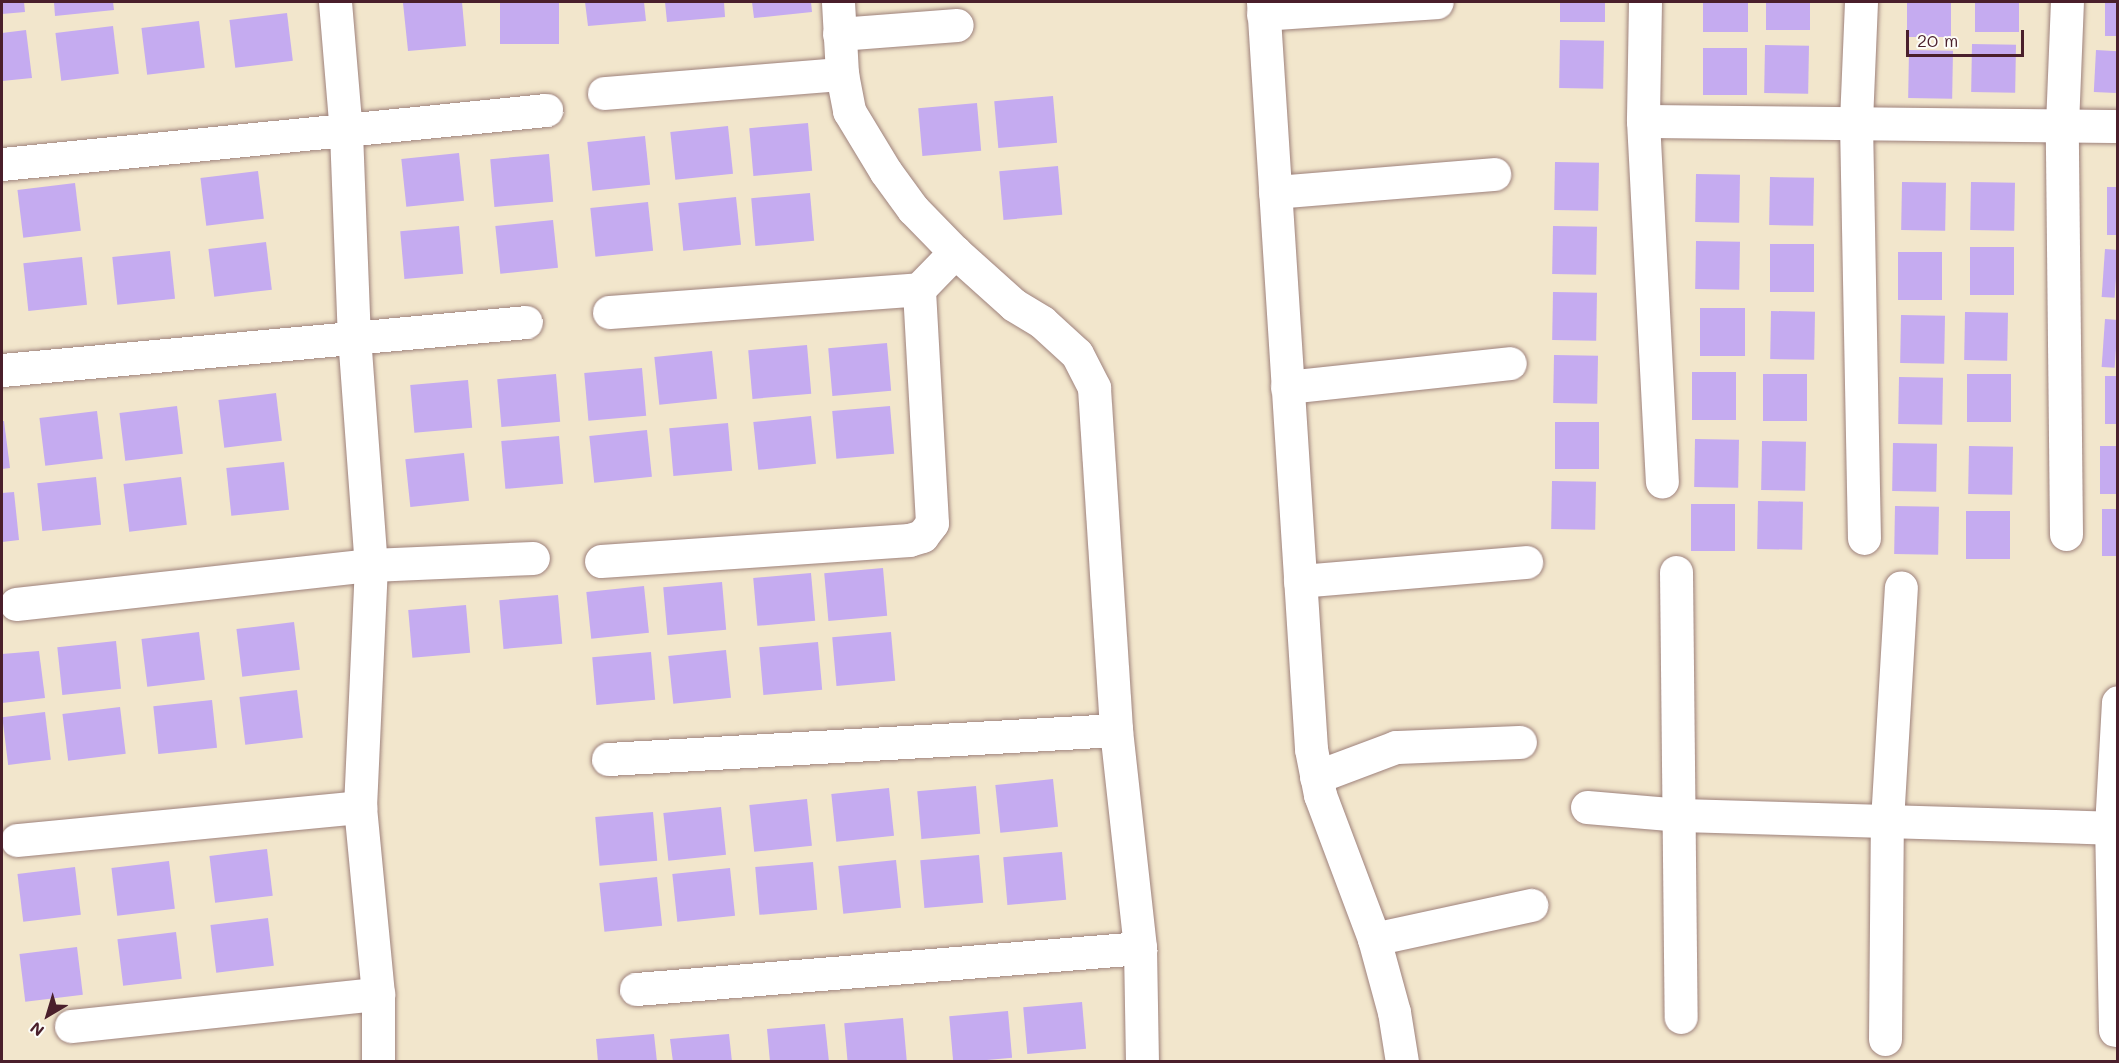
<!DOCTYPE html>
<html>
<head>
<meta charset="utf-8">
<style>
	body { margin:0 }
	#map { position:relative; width:2119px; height:1063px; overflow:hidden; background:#f2e6cc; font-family:Mali,sans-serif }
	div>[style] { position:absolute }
	.building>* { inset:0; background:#c5abf0; transform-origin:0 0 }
	.roads { filter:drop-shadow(0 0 2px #9e827c) drop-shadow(0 0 2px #9e827c) }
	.minor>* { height:33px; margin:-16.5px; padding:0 16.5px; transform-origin:16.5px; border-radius:16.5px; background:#fff }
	span { translate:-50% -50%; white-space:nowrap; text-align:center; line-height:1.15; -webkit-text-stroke:6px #fdfcf7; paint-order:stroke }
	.frame { position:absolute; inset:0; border:3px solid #4a1f2b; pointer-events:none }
	.north { position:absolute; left:18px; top:985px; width:60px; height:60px; -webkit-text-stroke:4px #fdfcf7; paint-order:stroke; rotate:218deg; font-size:16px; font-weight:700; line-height:24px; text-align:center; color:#4a1f2b }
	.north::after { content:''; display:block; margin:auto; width:21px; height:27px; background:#4a1f2b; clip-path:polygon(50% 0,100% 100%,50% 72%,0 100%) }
	.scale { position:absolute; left:1906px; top:30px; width:118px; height:27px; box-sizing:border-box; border:3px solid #4a1f2b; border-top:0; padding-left:8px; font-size:18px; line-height:21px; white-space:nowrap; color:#4a1f2b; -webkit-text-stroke:4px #fdfcf7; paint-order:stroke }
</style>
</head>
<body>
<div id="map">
	<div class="building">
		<i style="clip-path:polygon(2px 2px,24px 2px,25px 12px,2px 14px)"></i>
		<i style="clip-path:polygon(54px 2px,113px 2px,114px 10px,55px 16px)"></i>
		<i style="clip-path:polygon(420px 2px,462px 2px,466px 46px,408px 51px,403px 3px)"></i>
		<i style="left:500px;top:2px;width:59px;height:42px"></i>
		<i style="clip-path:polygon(585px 2px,644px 2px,646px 21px,588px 26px)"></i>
		<i style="clip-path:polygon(665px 2px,724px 2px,725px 17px,667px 22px)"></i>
		<i style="clip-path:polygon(752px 2px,811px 2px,812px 12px,754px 18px)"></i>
		<i style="left:1560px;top:2px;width:45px;height:20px"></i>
		<i style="left:1703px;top:2px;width:45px;height:30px"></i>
		<i style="left:1766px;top:2px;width:44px;height:28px"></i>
		<i style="left:1907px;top:2px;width:44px;height:35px"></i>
		<i style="left:1975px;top:2px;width:44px;height:30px"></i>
		<i style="left:2105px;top:2px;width:13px;height:34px"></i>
		<i style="left:287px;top:13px;width:48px;height:58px;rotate:83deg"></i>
		<i style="left:199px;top:21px;width:47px;height:58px;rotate:83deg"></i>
		<i style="left:113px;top:26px;width:48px;height:58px;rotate:83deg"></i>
		<i style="clip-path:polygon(26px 30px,32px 78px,2px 81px,2px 33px)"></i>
		<i style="left:1560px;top:40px;width:44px;height:48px;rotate:1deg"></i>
		<i style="left:1972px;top:44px;width:44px;height:48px;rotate:1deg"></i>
		<i style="left:1765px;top:45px;width:44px;height:48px;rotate:1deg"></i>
		<i style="left:1703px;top:48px;width:44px;height:47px"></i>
		<i style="left:1909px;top:50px;width:44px;height:48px;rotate:1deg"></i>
		<i style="left:2096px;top:50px;width:22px;height:42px;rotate:3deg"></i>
		<i style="left:1053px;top:96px;width:47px;height:59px;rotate:85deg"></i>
		<i style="left:977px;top:103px;width:48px;height:59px;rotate:85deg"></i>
		<i style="left:808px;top:123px;width:48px;height:59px;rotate:85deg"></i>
		<i style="left:728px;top:126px;width:48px;height:58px;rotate:84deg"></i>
		<i style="left:645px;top:136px;width:49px;height:58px;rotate:84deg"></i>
		<i style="left:459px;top:153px;width:48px;height:58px;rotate:84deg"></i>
		<i style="left:549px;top:154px;width:48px;height:59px;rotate:85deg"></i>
		<i style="left:1555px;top:162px;width:44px;height:48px;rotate:1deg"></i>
		<i style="left:1058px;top:166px;width:49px;height:59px;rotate:85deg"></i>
		<i style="left:258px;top:171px;width:48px;height:58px;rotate:83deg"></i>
		<i style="left:1696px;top:174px;width:44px;height:48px;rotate:1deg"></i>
		<i style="left:1770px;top:177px;width:44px;height:48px;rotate:1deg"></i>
		<i style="left:1902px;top:182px;width:44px;height:48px;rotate:1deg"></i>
		<i style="left:1971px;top:182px;width:44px;height:48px;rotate:1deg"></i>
		<i style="left:75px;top:183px;width:48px;height:58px;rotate:83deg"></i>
		<i style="left:2107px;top:187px;width:11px;height:48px"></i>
		<i style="left:810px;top:193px;width:48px;height:59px;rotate:85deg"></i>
		<i style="left:736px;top:197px;width:48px;height:58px;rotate:84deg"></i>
		<i style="left:648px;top:202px;width:49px;height:58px;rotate:84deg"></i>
		<i style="left:553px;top:220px;width:48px;height:58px;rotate:84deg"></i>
		<i style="left:459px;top:226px;width:48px;height:59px;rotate:85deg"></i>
		<i style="left:1553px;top:226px;width:44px;height:48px;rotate:1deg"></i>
		<i style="left:1696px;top:241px;width:44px;height:48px;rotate:1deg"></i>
		<i style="left:266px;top:242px;width:48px;height:58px;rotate:83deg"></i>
		<i style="left:1770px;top:244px;width:44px;height:48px"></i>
		<i style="left:1970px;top:247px;width:44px;height:48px"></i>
		<i style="left:2105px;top:249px;width:13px;height:48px;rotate:4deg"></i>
		<i style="left:170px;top:251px;width:48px;height:58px;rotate:84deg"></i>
		<i style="left:1898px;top:252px;width:44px;height:48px"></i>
		<i style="left:82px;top:257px;width:48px;height:59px;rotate:84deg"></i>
		<i style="left:1553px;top:292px;width:44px;height:48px;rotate:1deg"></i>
		<i style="left:1700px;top:308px;width:45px;height:48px"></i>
		<i style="left:1771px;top:311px;width:44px;height:48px;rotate:1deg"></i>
		<i style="left:1965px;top:312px;width:43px;height:48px;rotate:1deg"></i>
		<i style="left:1901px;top:315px;width:44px;height:48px;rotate:1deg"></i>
		<i style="left:2105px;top:319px;width:13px;height:48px;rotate:4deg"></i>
		<i style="left:887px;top:343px;width:48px;height:59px;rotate:85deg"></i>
		<i style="left:807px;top:345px;width:49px;height:59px;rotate:85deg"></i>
		<i style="left:712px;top:351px;width:48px;height:58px;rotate:84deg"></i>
		<i style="left:1554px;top:355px;width:44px;height:48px;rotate:1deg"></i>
		<i style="left:642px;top:368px;width:48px;height:58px;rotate:85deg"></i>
		<i style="left:1692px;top:372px;width:44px;height:48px"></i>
		<i style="left:556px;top:374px;width:48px;height:59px;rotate:85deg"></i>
		<i style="left:1763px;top:374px;width:44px;height:47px"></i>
		<i style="left:1967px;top:374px;width:44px;height:48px"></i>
		<i style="left:2105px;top:376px;width:13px;height:48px"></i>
		<i style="left:1899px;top:377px;width:44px;height:47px;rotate:1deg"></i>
		<i style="left:468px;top:380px;width:48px;height:58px;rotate:85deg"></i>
		<i style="left:276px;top:393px;width:48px;height:58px;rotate:83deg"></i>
		<i style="left:177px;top:406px;width:48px;height:58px;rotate:83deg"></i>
		<i style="left:890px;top:406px;width:48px;height:58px;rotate:85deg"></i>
		<i style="left:97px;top:411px;width:48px;height:58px;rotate:83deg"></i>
		<i style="left:811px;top:416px;width:48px;height:58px;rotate:84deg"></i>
		<i style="clip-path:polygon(2px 421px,4px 421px,10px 468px,2px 469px)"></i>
		<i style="left:1555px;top:422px;width:44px;height:47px"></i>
		<i style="left:728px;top:423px;width:48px;height:59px;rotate:85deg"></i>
		<i style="left:647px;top:430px;width:47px;height:58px;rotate:84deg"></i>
		<i style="left:559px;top:436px;width:48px;height:58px;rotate:85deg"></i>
		<i style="left:1695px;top:439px;width:44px;height:48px;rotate:1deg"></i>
		<i style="left:1762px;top:441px;width:44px;height:49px;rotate:1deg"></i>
		<i style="left:1893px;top:443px;width:44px;height:48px;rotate:1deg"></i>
		<i style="left:1969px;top:446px;width:44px;height:48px;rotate:1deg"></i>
		<i style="left:2100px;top:446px;width:18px;height:48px"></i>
		<i style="left:464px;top:453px;width:48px;height:59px;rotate:84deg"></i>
		<i style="left:284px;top:462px;width:48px;height:58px;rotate:84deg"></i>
		<i style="left:96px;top:477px;width:48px;height:59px;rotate:84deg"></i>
		<i style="left:181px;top:477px;width:48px;height:58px;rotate:83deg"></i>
		<i style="left:1552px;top:481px;width:44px;height:48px;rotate:1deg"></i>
		<i style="clip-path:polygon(14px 492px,19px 540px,2px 542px,2px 493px)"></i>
		<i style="left:1758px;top:501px;width:45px;height:48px;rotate:1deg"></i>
		<i style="left:1691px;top:504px;width:44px;height:47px"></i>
		<i style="left:1895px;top:506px;width:44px;height:48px;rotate:1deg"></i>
		<i style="left:2102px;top:509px;width:16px;height:47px"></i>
		<i style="left:1966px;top:511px;width:44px;height:48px"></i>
		<i style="left:883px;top:568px;width:48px;height:59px;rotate:85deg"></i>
		<i style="left:811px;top:573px;width:48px;height:58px;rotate:85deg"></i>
		<i style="left:722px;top:582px;width:48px;height:59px;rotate:85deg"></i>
		<i style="left:644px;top:586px;width:47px;height:58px;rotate:84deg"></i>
		<i style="left:558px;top:595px;width:49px;height:59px;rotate:85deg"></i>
		<i style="left:466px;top:605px;width:48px;height:58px;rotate:85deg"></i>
		<i style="left:294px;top:622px;width:48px;height:58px;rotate:83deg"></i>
		<i style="left:199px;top:632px;width:48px;height:58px;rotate:83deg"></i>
		<i style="left:891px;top:632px;width:49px;height:59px;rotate:85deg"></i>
		<i style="left:116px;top:641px;width:48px;height:59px;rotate:84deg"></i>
		<i style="left:818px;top:642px;width:48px;height:59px;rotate:85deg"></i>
		<i style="left:726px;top:650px;width:48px;height:58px;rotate:84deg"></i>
		<i style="clip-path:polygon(39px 651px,45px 698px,2px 703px,2px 654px)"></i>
		<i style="left:651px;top:652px;width:48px;height:59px;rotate:85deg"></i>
		<i style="left:297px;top:690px;width:48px;height:58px;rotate:83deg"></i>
		<i style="left:212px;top:700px;width:48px;height:59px;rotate:84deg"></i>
		<i style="left:120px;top:707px;width:47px;height:58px;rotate:83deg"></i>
		<i style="left:45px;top:712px;width:48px;height:43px;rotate:83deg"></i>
		<i style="left:1053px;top:779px;width:48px;height:58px;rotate:84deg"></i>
		<i style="left:976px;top:786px;width:48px;height:59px;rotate:85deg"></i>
		<i style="left:889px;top:788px;width:48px;height:58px;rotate:84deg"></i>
		<i style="left:807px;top:799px;width:47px;height:58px;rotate:84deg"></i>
		<i style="left:721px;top:807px;width:48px;height:58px;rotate:84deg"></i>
		<i style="left:653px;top:812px;width:49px;height:58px;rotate:85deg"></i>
		<i style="left:267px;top:849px;width:47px;height:58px;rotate:83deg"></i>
		<i style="left:1062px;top:852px;width:48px;height:59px;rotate:85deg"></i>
		<i style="left:979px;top:855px;width:48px;height:59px;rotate:85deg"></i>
		<i style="left:896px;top:860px;width:48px;height:58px;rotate:84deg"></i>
		<i style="left:169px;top:861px;width:48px;height:58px;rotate:83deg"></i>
		<i style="left:813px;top:862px;width:48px;height:58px;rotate:85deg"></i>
		<i style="left:75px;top:867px;width:48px;height:58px;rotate:83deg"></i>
		<i style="left:730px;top:868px;width:48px;height:58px;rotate:84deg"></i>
		<i style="left:657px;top:877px;width:49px;height:58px;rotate:84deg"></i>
		<i style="left:268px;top:918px;width:48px;height:58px;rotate:83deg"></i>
		<i style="left:176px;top:932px;width:47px;height:59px;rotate:83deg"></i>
		<i style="left:77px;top:947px;width:48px;height:58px;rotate:83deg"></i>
		<i style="left:1082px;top:1002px;width:47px;height:59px;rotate:85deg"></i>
		<i style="left:1008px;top:1011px;width:47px;height:59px;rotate:85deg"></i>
		<i style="left:903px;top:1018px;width:44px;height:59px;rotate:85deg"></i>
		<i style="clip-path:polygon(825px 1024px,829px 1062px,770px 1062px,767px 1029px)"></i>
		<i style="clip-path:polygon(654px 1034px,657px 1062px,598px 1062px,596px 1039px)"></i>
		<i style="clip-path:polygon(729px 1034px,732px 1062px,673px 1062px,670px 1039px)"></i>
	</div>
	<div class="roads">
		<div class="minor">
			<i style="left:335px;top:2px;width:130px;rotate:85.2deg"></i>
			<i style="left:346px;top:132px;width:204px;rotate:87.8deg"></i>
			<i style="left:354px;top:336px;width:230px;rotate:85.8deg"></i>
			<i style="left:371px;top:565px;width:242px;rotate:92.6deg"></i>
			<i style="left:360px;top:807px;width:188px;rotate:84.5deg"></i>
			<i style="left:378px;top:994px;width:68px;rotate:90deg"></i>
			<i style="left:838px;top:2px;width:72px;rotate:86.8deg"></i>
			<i style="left:842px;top:74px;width:38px;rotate:79deg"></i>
			<i style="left:849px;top:111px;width:71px;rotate:58.8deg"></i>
			<i style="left:886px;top:172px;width:46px;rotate:53.9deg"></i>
			<i style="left:913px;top:209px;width:60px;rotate:45.7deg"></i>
			<i style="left:955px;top:252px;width:79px;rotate:41.9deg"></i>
			<i style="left:1014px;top:305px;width:33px;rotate:31deg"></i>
			<i style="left:1042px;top:322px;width:47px;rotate:42.4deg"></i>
			<i style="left:1077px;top:354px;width:38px;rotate:63deg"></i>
			<i style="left:1094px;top:388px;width:343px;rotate:86.3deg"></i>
			<i style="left:1116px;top:730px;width:219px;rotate:83.7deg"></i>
			<i style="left:1140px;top:948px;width:114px;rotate:89deg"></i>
			<i style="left:1263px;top:2px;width:749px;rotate:86.32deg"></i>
			<i style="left:1311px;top:749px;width:47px;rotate:78.9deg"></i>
			<i style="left:1320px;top:795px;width:154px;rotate:69.4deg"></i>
			<i style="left:1374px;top:939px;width:76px;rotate:74.7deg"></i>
			<i style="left:1394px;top:1012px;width:51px;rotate:80.9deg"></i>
			<i style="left:1645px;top:2px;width:119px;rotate:91deg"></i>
			<i style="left:1643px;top:121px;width:361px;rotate:87deg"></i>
			<i style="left:1861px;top:2px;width:121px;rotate:92.4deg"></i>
			<i style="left:1856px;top:123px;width:415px;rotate:88.9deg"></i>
			<i style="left:1263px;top:14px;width:174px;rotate:-3.9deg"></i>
			<i style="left:839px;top:34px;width:118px;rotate:-4.4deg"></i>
			<i style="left:604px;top:93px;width:239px;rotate:-4.6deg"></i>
			<i style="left:1643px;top:121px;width:475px;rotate:0.6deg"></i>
			<i style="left:2px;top:164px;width:547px;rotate:-5.67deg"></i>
			<i style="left:1275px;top:192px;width:220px;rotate:-4.7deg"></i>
			<i style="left:609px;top:312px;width:311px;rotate:-4.2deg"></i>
			<i style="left:2px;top:370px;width:526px;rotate:-5.23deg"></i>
			<i style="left:1287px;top:387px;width:224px;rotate:-6.1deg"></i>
			<i style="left:2066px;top:534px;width:409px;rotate:-90.6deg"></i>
			<i style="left:2062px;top:125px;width:123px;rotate:-87.7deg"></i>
			<i style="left:601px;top:561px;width:309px;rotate:-3.9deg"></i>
			<i style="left:909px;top:540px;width:14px;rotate:-17deg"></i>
			<i style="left:922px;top:536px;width:16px;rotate:-52deg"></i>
			<i style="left:932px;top:523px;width:234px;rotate:-93.2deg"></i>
			<i style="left:919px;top:289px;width:52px;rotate:-45.8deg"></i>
			<i style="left:1676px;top:572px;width:445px;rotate:89.4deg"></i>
			<i style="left:1300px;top:581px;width:227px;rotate:-4.8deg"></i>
			<i style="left:16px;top:604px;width:357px;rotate:-6.3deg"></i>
			<i style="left:371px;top:565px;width:162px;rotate:-2.5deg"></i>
			<i style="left:608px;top:759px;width:509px;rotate:-3.27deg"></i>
			<i style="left:1316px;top:777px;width:85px;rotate:-20.6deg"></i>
			<i style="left:1396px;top:747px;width:124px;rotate:-2.3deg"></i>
			<i style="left:1587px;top:807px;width:94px;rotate:4.9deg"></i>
			<i style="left:1681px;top:815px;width:437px;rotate:1.7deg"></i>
			<i style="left:17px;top:840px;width:345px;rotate:-5.5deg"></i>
			<i style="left:1374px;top:939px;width:161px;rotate:-12.2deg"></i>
			<i style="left:636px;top:989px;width:506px;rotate:-4.65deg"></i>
			<i style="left:71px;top:1026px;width:309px;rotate:-6deg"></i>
			<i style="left:2115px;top:1030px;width:203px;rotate:-91.1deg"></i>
			<i style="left:2111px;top:827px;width:125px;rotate:-86.8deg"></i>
			<i style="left:1885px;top:1039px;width:218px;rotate:-89.5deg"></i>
			<i style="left:1887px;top:821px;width:234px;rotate:-86.6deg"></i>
		</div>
	</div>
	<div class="frame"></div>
	<div class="north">N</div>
	<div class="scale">20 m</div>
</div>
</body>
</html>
